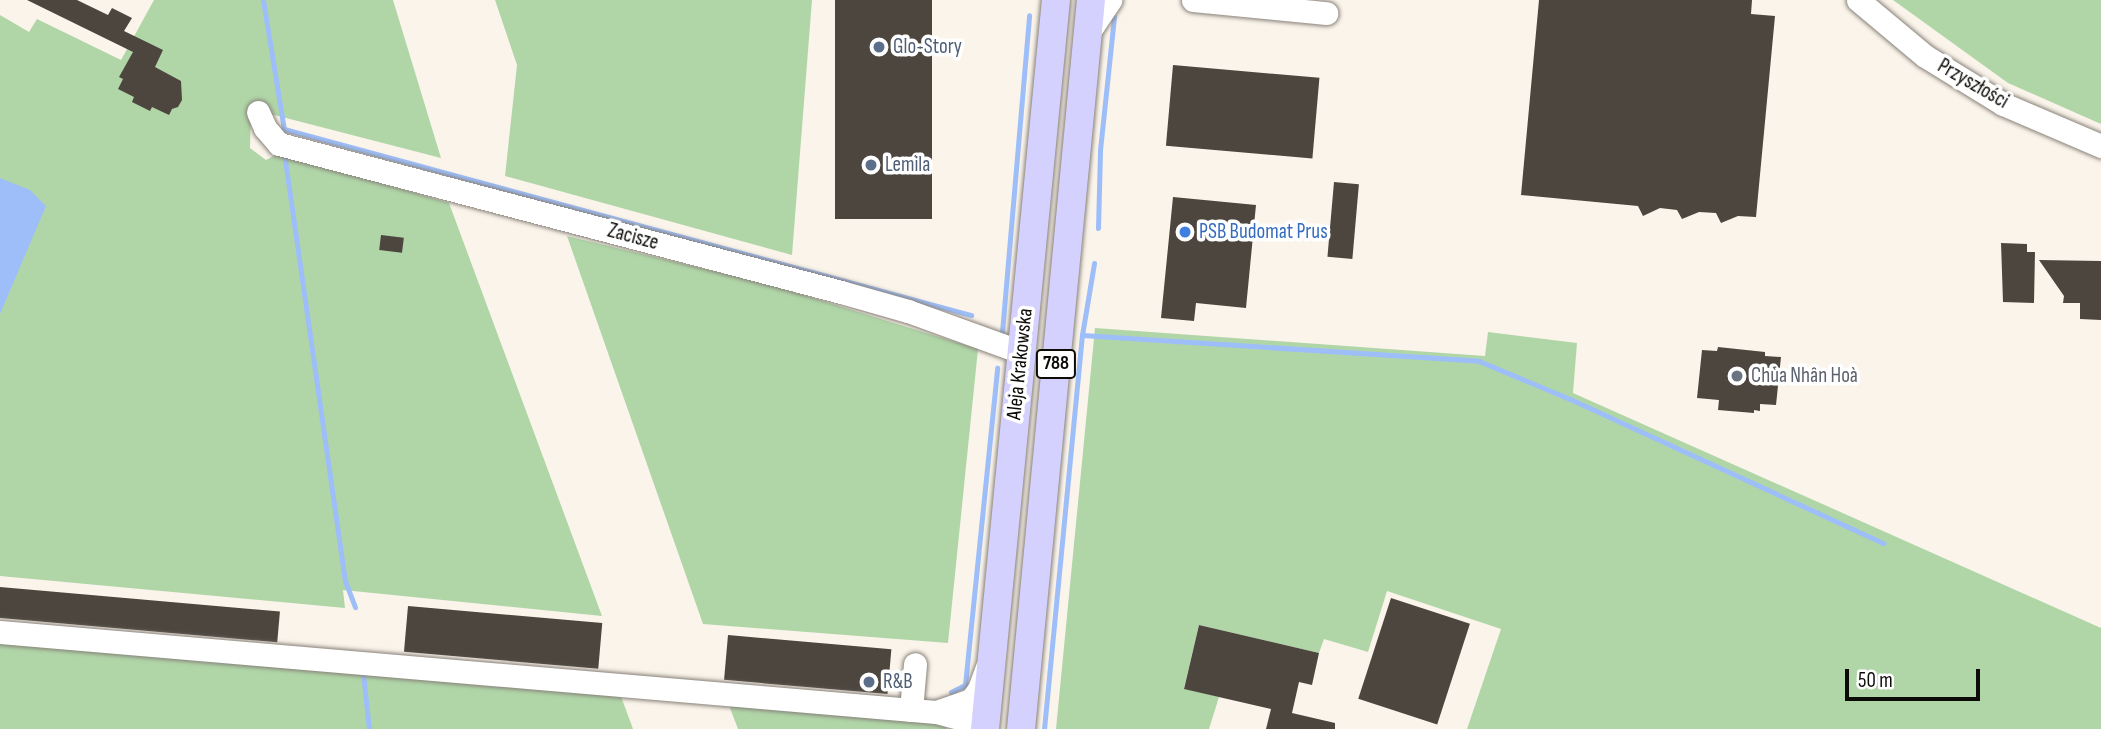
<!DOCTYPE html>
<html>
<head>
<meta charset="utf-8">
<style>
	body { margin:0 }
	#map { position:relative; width:2101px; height:729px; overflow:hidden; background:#fbf4eb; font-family:"Sofia Sans Condensed",sans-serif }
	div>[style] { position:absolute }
	.green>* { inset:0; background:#b0d6a8 }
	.water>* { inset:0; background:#9ebef9 }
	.stream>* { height:5px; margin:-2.5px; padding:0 2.5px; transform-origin:2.5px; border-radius:2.5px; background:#9ebef9 }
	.building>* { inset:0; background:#4c463f; transform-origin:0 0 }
	.roads { filter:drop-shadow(0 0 2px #878179) drop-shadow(0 0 2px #878179) }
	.minor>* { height:23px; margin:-11.5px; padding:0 11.5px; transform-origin:11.5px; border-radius:11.5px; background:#fff }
	.major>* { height:28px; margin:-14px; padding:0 14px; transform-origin:14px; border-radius:14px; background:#d5d1fe }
	.dots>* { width:19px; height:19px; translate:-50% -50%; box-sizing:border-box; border:4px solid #fff; border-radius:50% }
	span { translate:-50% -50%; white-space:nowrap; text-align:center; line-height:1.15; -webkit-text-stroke:7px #fff; paint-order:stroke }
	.shield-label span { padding:2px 5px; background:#fff; border:2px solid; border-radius:5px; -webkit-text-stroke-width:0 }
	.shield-label { font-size:19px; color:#0d0b08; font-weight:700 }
	.service-label { font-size:21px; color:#4e5e75 }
	.left { translate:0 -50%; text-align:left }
	.street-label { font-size:21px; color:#0d0b08 }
	.shop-label { font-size:21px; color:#366cbe }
	.worship-label { font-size:21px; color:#5b616d }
	.scale { position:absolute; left:1845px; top:669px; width:135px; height:32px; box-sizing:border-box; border:4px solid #0d0b08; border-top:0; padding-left:9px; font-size:21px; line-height:24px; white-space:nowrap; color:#0d0b08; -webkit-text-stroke:5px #fff; paint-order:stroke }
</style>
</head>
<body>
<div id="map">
	<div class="green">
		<i style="clip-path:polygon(154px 0,393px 0,441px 158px,251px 109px,250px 148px,266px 160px,279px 153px,449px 203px,602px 616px,343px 590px,345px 608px,0 576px,0 15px,29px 32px,37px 19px,121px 60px)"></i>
		<i style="clip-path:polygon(495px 0,812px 0,792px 255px,505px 176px,517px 65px)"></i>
		<i style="clip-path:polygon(1893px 0,2101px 0,2101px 124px,2008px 83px)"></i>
		<i style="clip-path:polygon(567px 236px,771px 285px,978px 349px,948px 643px,703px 624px)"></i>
		<i style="clip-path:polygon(1095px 328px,1485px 356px,1488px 332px,1577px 343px,1573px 393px,2101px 628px,2101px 729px,1467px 729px,1501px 629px,1387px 591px,1368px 652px,1324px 639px,1319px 653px,1199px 625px,1184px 688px,1219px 697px,1209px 729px,1056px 729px)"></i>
		<i style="clip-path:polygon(0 635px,619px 691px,633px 729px,0 729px)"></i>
		<i style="clip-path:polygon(727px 700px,941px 719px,947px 729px,738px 729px)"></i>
	</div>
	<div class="water">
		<i style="clip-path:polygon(0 178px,30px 190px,46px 206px,0 314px)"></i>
	</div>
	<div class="stream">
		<i style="left:263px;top:0;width:131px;rotate:80.8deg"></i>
		<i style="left:284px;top:129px;width:712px;rotate:15.15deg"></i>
		<i style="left:285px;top:160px;width:425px;rotate:81.9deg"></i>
		<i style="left:345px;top:581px;width:28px;rotate:69deg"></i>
		<i style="left:1098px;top:228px;width:78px;rotate:-88.5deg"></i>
		<i style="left:1100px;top:150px;width:134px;rotate:-84deg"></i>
		<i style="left:1002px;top:332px;width:318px;rotate:-85.1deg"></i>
		<i style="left:1082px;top:335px;width:398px;rotate:3.7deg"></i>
		<i style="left:1479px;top:361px;width:99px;rotate:22.7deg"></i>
		<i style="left:1570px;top:399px;width:345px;rotate:24.7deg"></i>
		<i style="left:363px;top:674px;width:55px;rotate:83.8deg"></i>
		<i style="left:951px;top:692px;width:16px;rotate:-27deg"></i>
		<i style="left:965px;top:685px;width:319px;rotate:-84.2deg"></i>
		<i style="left:1044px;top:729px;width:396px;rotate:-84.5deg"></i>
		<i style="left:1082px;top:335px;width:73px;rotate:-80.5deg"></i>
	</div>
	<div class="building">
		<i style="clip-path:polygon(27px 0,77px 0,108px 15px,112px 8px,132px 18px,124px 31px,163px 50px,155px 67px,181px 81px,182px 100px,178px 107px,172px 109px,169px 115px,152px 107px,150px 111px,132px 102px,134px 97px,118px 89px,123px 79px,119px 77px,133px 52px)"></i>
		<i style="left:835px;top:0;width:97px;height:219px"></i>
		<i style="clip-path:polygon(1539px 0,1752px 0,1751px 14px,1775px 16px,1756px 217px,1738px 216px,1721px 223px,1716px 213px,1699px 212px,1682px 219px,1677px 210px,1660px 208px,1643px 216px,1638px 206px,1521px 195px)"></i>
		<i style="left:1173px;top:65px;width:147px;height:81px;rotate:5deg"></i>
		<i style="left:1334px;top:182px;width:25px;height:75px;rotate:5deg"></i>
		<i style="clip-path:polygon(1173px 197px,1256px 205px,1246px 308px,1196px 303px,1194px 321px,1161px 318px)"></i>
		<i style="left:381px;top:235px;width:23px;height:15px;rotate:7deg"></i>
		<i style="clip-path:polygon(2001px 243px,2027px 244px,2027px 252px,2035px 252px,2034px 303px,2003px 302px)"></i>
		<i style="clip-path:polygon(2039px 260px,2101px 261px,2101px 320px,2080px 319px,2080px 303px,2063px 303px,2064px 296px)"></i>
		<i style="clip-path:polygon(1718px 347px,1765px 352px,1765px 356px,1781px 357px,1776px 405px,1760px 404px,1760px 411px,1754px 410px,1754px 413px,1718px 410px,1719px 400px,1697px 398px,1702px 350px,1717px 351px)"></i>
		<i style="left:0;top:587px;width:281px;height:31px;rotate:5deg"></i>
		<i style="left:1391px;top:598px;width:83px;height:106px;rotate:18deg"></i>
		<i style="left:408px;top:606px;width:195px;height:46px;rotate:5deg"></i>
		<i style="clip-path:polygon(1199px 625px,1319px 653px,1312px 685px,1299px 682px,1292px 713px,1335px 723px,1335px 729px,1266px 729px,1271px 709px,1184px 689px)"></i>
		<i style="left:728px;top:635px;width:164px;height:45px;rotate:5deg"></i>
	</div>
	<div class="roads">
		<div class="minor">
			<i style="left:1193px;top:0;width:134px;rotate:5.6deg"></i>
			<i style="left:1858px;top:0;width:87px;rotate:39.9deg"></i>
			<i style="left:1925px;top:56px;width:92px;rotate:31.6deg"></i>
			<i style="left:2003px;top:104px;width:107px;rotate:23.2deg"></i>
			<i style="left:1088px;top:33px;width:40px;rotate:-56deg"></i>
			<i style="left:258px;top:112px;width:17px;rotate:66deg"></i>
			<i style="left:265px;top:128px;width:21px;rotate:49deg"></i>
			<i style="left:279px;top:144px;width:581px;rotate:14.75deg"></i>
			<i style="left:841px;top:292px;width:70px;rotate:15.8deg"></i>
			<i style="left:908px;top:311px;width:120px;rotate:19.9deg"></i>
			<i style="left:0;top:632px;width:939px;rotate:4.89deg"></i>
			<i style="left:936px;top:712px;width:28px;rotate:15deg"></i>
			<i style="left:963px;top:719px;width:13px;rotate:48deg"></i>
			<i style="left:911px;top:710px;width:46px;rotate:-85deg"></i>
			<i style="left:936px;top:712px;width:37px;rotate:-19deg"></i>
			<i style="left:971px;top:700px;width:14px;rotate:-54deg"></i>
			<i style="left:979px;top:689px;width:23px;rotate:-70deg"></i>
		</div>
		<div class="major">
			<i style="left:985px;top:729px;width:732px;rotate:-84.44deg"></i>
			<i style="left:1021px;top:729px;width:732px;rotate:-84.52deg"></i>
		</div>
	</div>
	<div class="dots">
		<i style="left:879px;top:47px;background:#5c6f8a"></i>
		<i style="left:871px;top:165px;background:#5c6f8a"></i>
		<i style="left:1185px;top:232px;background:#3f7fe0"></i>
		<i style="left:1737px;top:376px;background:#6b7280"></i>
		<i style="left:869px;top:682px;background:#5c6f8a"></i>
	</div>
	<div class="shield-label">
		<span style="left:1056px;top:364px">788</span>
	</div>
	<div class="service-label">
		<span class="left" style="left:893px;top:47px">Glo-Story</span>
		<span class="left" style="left:885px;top:165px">Lemila</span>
		<span class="left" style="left:883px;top:682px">R&amp;B</span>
	</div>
	<div class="street-label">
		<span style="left:1973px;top:84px;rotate:30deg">Przyszłości</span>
		<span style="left:633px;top:237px;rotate:15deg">Zacisze</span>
		<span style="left:1020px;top:364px;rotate:-84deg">Aleja Krakowska</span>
	</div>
	<div class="shop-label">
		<span class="left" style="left:1199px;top:232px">PSB Budomat Prus</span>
	</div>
	<div class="worship-label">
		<span class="left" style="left:1751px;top:376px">Chùa Nhân Hoà</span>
	</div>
	<div class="scale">50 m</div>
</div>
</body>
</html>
